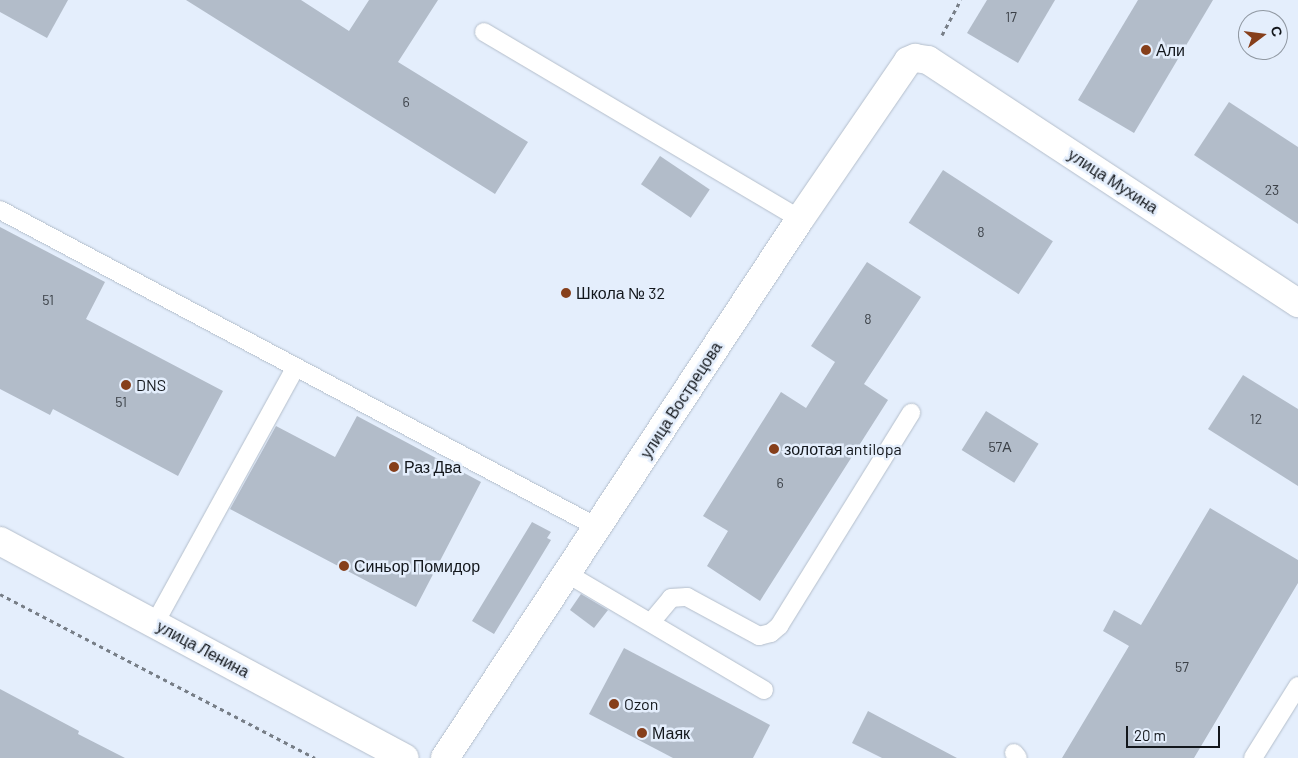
<!DOCTYPE html>
<html>
<head>
<meta charset="utf-8">
<style>
	body { margin:0 }
	#map { position:relative; width:1298px; height:758px; overflow:hidden; background:#e4eefc; font-family:Barlow,sans-serif }
	div>[style] { position:absolute }
	.building>* { inset:0; background:#b2bcc9; transform-origin:0 0 }
	.path>* { height:3px; margin-top:-1.5px; transform-origin:0; background:repeating-linear-gradient(90deg,#777e87 0 4px,transparent 0 8px) }
	.roads { filter:drop-shadow(0 0 1px #b4becb) drop-shadow(0 0 1px #b4becb) }
	.service>* { height:18px; margin:-9px; padding:0 9px; transform-origin:9px; border-radius:9px; background:#fff }
	.minor>* { height:28px; margin:-14px; padding:0 14px; transform-origin:14px; border-radius:14px; background:#fff }
	.secondary>* { height:28px; margin:-14px; padding:0 14px; transform-origin:14px; border-radius:14px; background:#fff }
	.dots>* { width:14px; height:14px; translate:-50% -50%; box-sizing:border-box; border:2px solid #e4eefc; border-radius:50% }
	span { translate:-50% -50%; white-space:nowrap; text-align:center; line-height:1.15; -webkit-text-stroke:5px #e4eefc; paint-order:stroke }
	.number-label { font-size:14px; color:#3b4047 }
	.number-label span { -webkit-text-stroke-width:0 }
	.poi-label { font-size:16px; color:#13171c }
	.left { translate:0 -50%; text-align:left }
	.street-label { font-size:16px; color:#13171c }
	.north { position:absolute; left:1238px; top:10px; width:50px; height:50px; box-sizing:border-box; background:#e4eefc; border:1px solid #9098a2; border-radius:50%; rotate:75deg; font-size:14px; font-weight:700; line-height:20px; text-align:center; color:#13171c }
	.north::after { content:''; display:block; margin:auto; width:18px; height:22px; background:#863f1b; clip-path:polygon(50% 0,100% 100%,50% 72%,0 100%) }
	.scale { position:absolute; left:1126px; top:726px; width:94px; height:22px; box-sizing:border-box; border:2px solid #13171c; border-top:0; padding-left:6px; font-size:15px; line-height:18px; white-space:nowrap; color:#13171c; -webkit-text-stroke:4px #e4eefc; paint-order:stroke }
</style>
</head>
<body>
<div id="map">
	<div class="building">
		<i style="clip-path:polygon(0 0,68px 0,47px 38px,0 12px)"></i>
		<i style="clip-path:polygon(186px 0,301px 0,349px 31px,369px 0,438px 0,398px 62px,528px 142px,495px 194px)"></i>
		<i style="clip-path:polygon(987px 0,1055px 0,1018px 63px,967px 33px)"></i>
		<i style="clip-path:polygon(1138px 0,1213px 0,1134px 133px,1078px 100px)"></i>
		<i style="clip-path:polygon(1229px 102px,1298px 147px,1298px 224px,1194px 155px)"></i>
		<i style="left:660px;top:156px;width:60px;height:34px;rotate:34deg"></i>
		<i style="left:943px;top:170px;width:131px;height:63px;rotate:33deg"></i>
		<i style="clip-path:polygon(0 227px,105px 282px,86px 319px,223px 391px,178px 476px,53px 409px,50px 415px,0 389px)"></i>
		<i style="clip-path:polygon(867px 262px,921px 297px,864px 384px,888px 400px,760px 601px,707px 566px,728px 531px,703px 516px,781px 392px,806px 408px,835px 362px,811px 346px)"></i>
		<i style="clip-path:polygon(1243px 375px,1298px 409px,1298px 486px,1208px 429px)"></i>
		<i style="left:986px;top:411px;width:62px;height:46px;rotate:32deg"></i>
		<i style="clip-path:polygon(357px 416px,481px 482px,416px 607px,230px 509px,276px 426px,335px 457px)"></i>
		<i style="clip-path:polygon(1210px 508px,1298px 560px,1298px 583px,1194px 758px,1062px 758px,1129px 646px,1103px 631px,1114px 610px,1141px 625px)"></i>
		<i style="clip-path:polygon(532px 522px,551px 532px,547px 538px,551px 540px,494px 634px,472px 621px)"></i>
		<i style="clip-path:polygon(581px 594px,608px 610px,594px 628px,570px 610px)"></i>
		<i style="clip-path:polygon(624px 648px,770px 725px,753px 758px,673px 758px,589px 714px)"></i>
		<i style="clip-path:polygon(0 689px,79px 731px,78px 734px,125px 758px,0 758px)"></i>
		<i style="clip-path:polygon(868px 711px,885px 720px,957px 758px,882px 758px,852px 743px)"></i>
	</div>
	<div class="path">
		<i style="left:942px;top:35px;width:40px;rotate:-62deg"></i>
		<i style="left:0;top:594px;width:355px;rotate:27.5deg"></i>
	</div>
	<div class="roads">
		<div class="service">
			<i style="left:484px;top:32px;width:367px;rotate:30.6deg"></i>
			<i style="left:0;top:210px;width:676px;rotate:27.97deg"></i>
			<i style="left:566px;top:573px;width:230px;rotate:30.6deg"></i>
			<i style="left:652px;top:621px;width:30px;rotate:-50deg"></i>
			<i style="left:671px;top:598px;width:16px;rotate:-4deg"></i>
			<i style="left:687px;top:597px;width:82px;rotate:28.4deg"></i>
			<i style="left:759px;top:636px;width:12px;rotate:-14deg"></i>
			<i style="left:771px;top:633px;width:11px;rotate:-41deg"></i>
			<i style="left:779px;top:626px;width:251px;rotate:-58.2deg"></i>
			<i style="left:155px;top:623px;width:291px;rotate:-61.2deg"></i>
			<i style="left:1014px;top:753px;width:6px;rotate:51deg"></i>
			<i style="left:1253px;top:758px;width:85px;rotate:-58deg"></i>
		</div>
		<div class="minor">
			<i style="left:445px;top:758px;width:645px;rotate:-56.63deg"></i>
			<i style="left:800px;top:219px;width:191px;rotate:-55.6deg"></i>
			<i style="left:908px;top:61px;width:8px;rotate:-23deg"></i>
			<i style="left:915px;top:58px;width:13px;rotate:9deg"></i>
			<i style="left:928px;top:60px;width:443px;rotate:33.3deg"></i>
		</div>
		<div class="secondary">
			<i style="left:0;top:541px;width:459px;rotate:28.2deg"></i>
		</div>
	</div>
	<div class="dots">
		<i style="left:1146px;top:50px;background:#863f1b"></i>
		<i style="left:566px;top:293px;background:#863f1b"></i>
		<i style="left:126px;top:385px;background:#863f1b"></i>
		<i style="left:774px;top:449px;background:#863f1b"></i>
		<i style="left:394px;top:467px;background:#863f1b"></i>
		<i style="left:344px;top:566px;background:#863f1b"></i>
		<i style="left:614px;top:704px;background:#863f1b"></i>
		<i style="left:642px;top:733px;background:#863f1b"></i>
	</div>
	<div class="number-label">
		<span style="left:1011px;top:17px">17</span>
		<span style="left:406px;top:102px">6</span>
		<span style="left:1272px;top:190px">23</span>
		<span style="left:981px;top:232px">8</span>
		<span style="left:48px;top:300px">51</span>
		<span style="left:868px;top:319px">8</span>
		<span style="left:121px;top:402px">51</span>
		<span style="left:1256px;top:419px">12</span>
		<span style="left:1000px;top:447px">57А</span>
		<span style="left:780px;top:483px">6</span>
		<span style="left:1182px;top:667px">57</span>
	</div>
	<div class="poi-label">
		<span class="left" style="left:1156px;top:50px">Али</span>
		<span class="left" style="left:576px;top:293px">Школа № 32</span>
		<span class="left" style="left:136px;top:385px">DNS</span>
		<span class="left" style="left:784px;top:449px">золотая antilopa</span>
		<span class="left" style="left:404px;top:467px">Раз Два</span>
		<span class="left" style="left:354px;top:566px">Синьор Помидор</span>
		<span class="left" style="left:624px;top:704px">Ozon</span>
		<span class="left" style="left:652px;top:733px">Маяк</span>
	</div>
	<div class="street-label">
		<span style="left:1113px;top:181px;rotate:33deg">улица Мухина</span>
		<span style="left:681px;top:400px;rotate:-57deg">улица Вострецова</span>
		<span style="left:203px;top:649px;rotate:28deg">улица Ленина</span>
	</div>
	<div class="north">С</div>
	<div class="scale">20 m</div>
</div>
</body>
</html>
